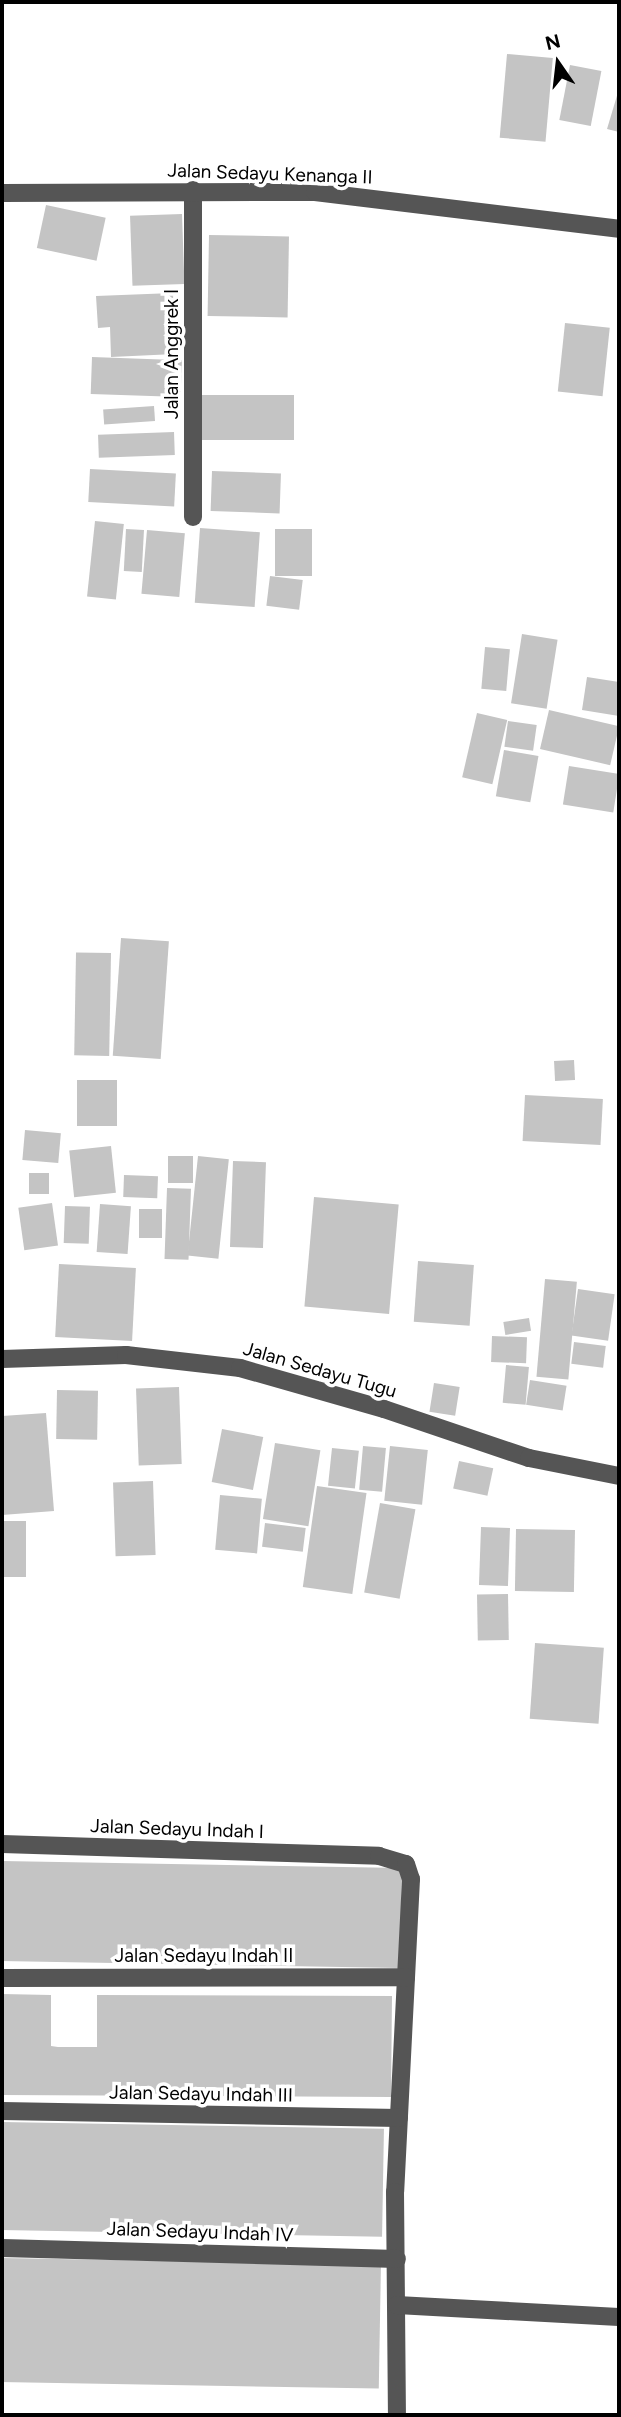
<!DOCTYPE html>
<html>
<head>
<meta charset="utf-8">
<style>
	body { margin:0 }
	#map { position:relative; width:621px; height:2417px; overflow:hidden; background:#fff; font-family:Figtree,sans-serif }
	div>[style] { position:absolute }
	.building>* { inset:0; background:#c4c4c4; transform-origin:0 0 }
	.minor>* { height:18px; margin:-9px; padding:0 9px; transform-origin:9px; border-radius:9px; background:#555 }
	span { translate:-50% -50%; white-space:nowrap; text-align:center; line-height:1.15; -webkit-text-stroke:7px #fff; paint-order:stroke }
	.street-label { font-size:19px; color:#000 }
	.frame { position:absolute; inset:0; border:4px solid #000; pointer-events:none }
	.north { position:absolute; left:523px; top:28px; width:70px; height:70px; -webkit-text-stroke:5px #fff; paint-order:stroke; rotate:346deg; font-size:19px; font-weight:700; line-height:28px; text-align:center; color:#000 }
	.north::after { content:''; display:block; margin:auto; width:24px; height:32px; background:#000; clip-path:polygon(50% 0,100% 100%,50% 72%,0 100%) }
</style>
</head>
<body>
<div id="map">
	<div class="building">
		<i style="left:507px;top:54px;width:46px;height:84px;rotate:5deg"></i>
		<i style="left:570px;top:65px;width:32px;height:56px;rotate:11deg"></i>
		<i style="clip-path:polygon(619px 89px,619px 132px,607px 129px)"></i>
		<i style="left:46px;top:205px;width:61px;height:44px;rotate:12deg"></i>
		<i style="left:182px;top:214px;width:70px;height:52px;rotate:88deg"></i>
		<i style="left:209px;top:235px;width:80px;height:81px;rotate:1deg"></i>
		<i style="clip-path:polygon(173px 293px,175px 354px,111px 357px,110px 327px,98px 328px,96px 296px)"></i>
		<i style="left:565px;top:323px;width:45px;height:69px;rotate:6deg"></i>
		<i style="left:92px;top:357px;width:90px;height:37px;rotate:2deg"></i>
		<i style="left:201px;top:395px;width:93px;height:45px"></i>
		<i style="left:154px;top:406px;width:15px;height:51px;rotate:86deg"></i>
		<i style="left:174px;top:432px;width:23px;height:76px;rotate:88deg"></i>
		<i style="left:90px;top:469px;width:86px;height:33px;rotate:3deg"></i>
		<i style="left:212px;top:471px;width:69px;height:40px;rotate:2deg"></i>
		<i style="left:95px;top:521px;width:29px;height:76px;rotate:6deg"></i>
		<i style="left:200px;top:528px;width:60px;height:75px;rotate:4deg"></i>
		<i style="left:126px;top:529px;width:18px;height:42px;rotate:3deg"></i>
		<i style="left:312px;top:529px;width:47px;height:37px;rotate:90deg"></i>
		<i style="left:147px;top:530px;width:38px;height:64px;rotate:5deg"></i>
		<i style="left:270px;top:576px;width:33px;height:30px;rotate:7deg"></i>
		<i style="left:522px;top:634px;width:36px;height:70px;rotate:9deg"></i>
		<i style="left:485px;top:647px;width:25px;height:42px;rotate:5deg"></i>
		<i style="clip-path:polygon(587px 677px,619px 682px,619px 716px,582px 710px)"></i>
		<i style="left:549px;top:710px;width:72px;height:40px;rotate:13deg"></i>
		<i style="left:477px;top:713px;width:31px;height:66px;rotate:13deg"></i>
		<i style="left:508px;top:721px;width:29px;height:26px;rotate:8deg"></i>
		<i style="left:504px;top:750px;width:35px;height:47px;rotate:10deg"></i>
		<i style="left:569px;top:766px;width:51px;height:39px;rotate:9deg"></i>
		<i style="left:121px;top:938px;width:48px;height:118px;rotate:4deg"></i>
		<i style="left:111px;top:953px;width:103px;height:35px;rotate:91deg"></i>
		<i style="left:574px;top:1060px;width:20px;height:20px;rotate:87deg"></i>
		<i style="left:77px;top:1080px;width:40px;height:46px"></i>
		<i style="left:525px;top:1095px;width:78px;height:46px;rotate:3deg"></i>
		<i style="left:25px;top:1130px;width:36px;height:30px;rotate:5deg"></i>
		<i style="left:111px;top:1146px;width:47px;height:42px;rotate:84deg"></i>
		<i style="left:168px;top:1156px;width:25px;height:27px"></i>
		<i style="left:198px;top:1156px;width:31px;height:100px;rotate:6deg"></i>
		<i style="left:233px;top:1161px;width:33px;height:86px;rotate:2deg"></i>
		<i style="left:29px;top:1173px;width:20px;height:21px"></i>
		<i style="left:124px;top:1175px;width:34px;height:22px;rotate:2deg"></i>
		<i style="left:167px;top:1188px;width:24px;height:71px;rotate:2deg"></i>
		<i style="left:314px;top:1197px;width:85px;height:110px;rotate:5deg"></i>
		<i style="left:52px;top:1203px;width:43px;height:34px;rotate:82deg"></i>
		<i style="left:100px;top:1204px;width:31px;height:48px;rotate:4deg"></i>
		<i style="left:65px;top:1206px;width:25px;height:37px;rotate:2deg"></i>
		<i style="left:139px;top:1209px;width:23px;height:29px"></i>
		<i style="left:418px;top:1261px;width:56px;height:61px;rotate:4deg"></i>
		<i style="left:59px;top:1264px;width:77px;height:73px;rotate:3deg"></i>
		<i style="left:545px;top:1279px;width:32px;height:98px;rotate:5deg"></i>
		<i style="left:578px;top:1289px;width:37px;height:47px;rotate:8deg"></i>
		<i style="left:529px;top:1318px;width:13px;height:26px;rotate:81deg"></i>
		<i style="left:492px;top:1336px;width:35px;height:26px;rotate:2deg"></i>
		<i style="left:574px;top:1342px;width:32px;height:22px;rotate:7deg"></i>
		<i style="left:506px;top:1365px;width:23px;height:38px;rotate:5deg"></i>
		<i style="left:530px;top:1380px;width:37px;height:25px;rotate:9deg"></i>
		<i style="left:434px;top:1383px;width:26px;height:29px;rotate:9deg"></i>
		<i style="left:179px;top:1387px;width:77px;height:43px;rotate:88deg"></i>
		<i style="left:57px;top:1390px;width:41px;height:49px;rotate:1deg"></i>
		<i style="clip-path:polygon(46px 1413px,54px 1511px,2px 1515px,2px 1416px)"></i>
		<i style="left:222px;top:1429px;width:42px;height:54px;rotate:11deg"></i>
		<i style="left:275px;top:1443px;width:46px;height:77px;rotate:9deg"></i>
		<i style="left:363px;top:1446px;width:23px;height:44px;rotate:5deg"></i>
		<i style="left:390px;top:1446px;width:38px;height:55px;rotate:6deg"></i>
		<i style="left:332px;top:1448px;width:27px;height:38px;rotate:6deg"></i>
		<i style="left:459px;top:1461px;width:35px;height:28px;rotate:12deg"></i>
		<i style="left:153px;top:1481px;width:74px;height:40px;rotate:88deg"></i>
		<i style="left:317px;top:1486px;width:50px;height:102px;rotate:8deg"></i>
		<i style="left:220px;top:1495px;width:42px;height:55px;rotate:5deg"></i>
		<i style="left:380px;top:1503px;width:36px;height:91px;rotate:10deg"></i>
		<i style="left:2px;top:1521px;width:24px;height:56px"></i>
		<i style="left:265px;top:1523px;width:41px;height:24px;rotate:7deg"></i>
		<i style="left:481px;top:1527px;width:29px;height:58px;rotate:2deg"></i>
		<i style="left:516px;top:1529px;width:59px;height:62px;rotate:1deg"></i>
		<i style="left:508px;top:1594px;width:46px;height:31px;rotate:89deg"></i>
		<i style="left:535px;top:1643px;width:69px;height:76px;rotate:4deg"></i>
		<i style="left:2px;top:1861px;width:400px;height:100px;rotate:1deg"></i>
		<i style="clip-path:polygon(2px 1994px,51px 1995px,51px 2046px,58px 2047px,97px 2047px,97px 1995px,392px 1996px,391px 2097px,2px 2095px)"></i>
		<i style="left:2px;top:2122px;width:382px;height:108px;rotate:1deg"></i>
		<i style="left:2px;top:2258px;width:379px;height:124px;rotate:1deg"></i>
	</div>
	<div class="minor">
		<i style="left:193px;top:190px;width:327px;rotate:90deg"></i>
		<i style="left:2px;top:193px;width:313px;rotate:-0.2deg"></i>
		<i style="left:315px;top:192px;width:306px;rotate:6.9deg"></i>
		<i style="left:2px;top:1359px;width:124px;rotate:-1.8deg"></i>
		<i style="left:126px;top:1355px;width:115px;rotate:6.5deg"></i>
		<i style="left:240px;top:1368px;width:150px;rotate:15.9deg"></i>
		<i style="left:384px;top:1409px;width:153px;rotate:18.7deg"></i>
		<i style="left:529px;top:1458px;width:92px;rotate:11.3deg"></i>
		<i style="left:2px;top:1844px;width:377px;rotate:1.8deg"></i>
		<i style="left:379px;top:1856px;width:28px;rotate:17deg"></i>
		<i style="left:406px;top:1864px;width:16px;rotate:72deg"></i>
		<i style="left:411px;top:1879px;width:313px;rotate:92.9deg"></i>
		<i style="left:395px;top:2192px;width:223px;rotate:89.5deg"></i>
		<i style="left:2px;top:1978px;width:404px;rotate:-0.1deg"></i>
		<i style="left:2px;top:2111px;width:397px;rotate:1deg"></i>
		<i style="left:2px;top:2248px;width:395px;rotate:1.6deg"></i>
		<i style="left:397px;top:2305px;width:222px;rotate:3.1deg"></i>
	</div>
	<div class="street-label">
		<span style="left:270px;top:174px;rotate:2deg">Jalan Sedayu Kenanga II</span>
		<span style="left:172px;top:354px;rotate:-90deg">Jalan Anggrek I</span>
		<span style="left:320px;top:1370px;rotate:16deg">Jalan Sedayu Tugu</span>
		<span style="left:177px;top:1829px;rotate:2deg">Jalan Sedayu Indah I</span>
		<span style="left:204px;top:1956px">Jalan Sedayu Indah II</span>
		<span style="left:201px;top:2094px;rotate:1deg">Jalan Sedayu Indah III</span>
		<span style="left:200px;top:2232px;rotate:2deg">Jalan Sedayu Indah IV</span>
	</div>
	<div class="frame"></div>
	<div class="north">N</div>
</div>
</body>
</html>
